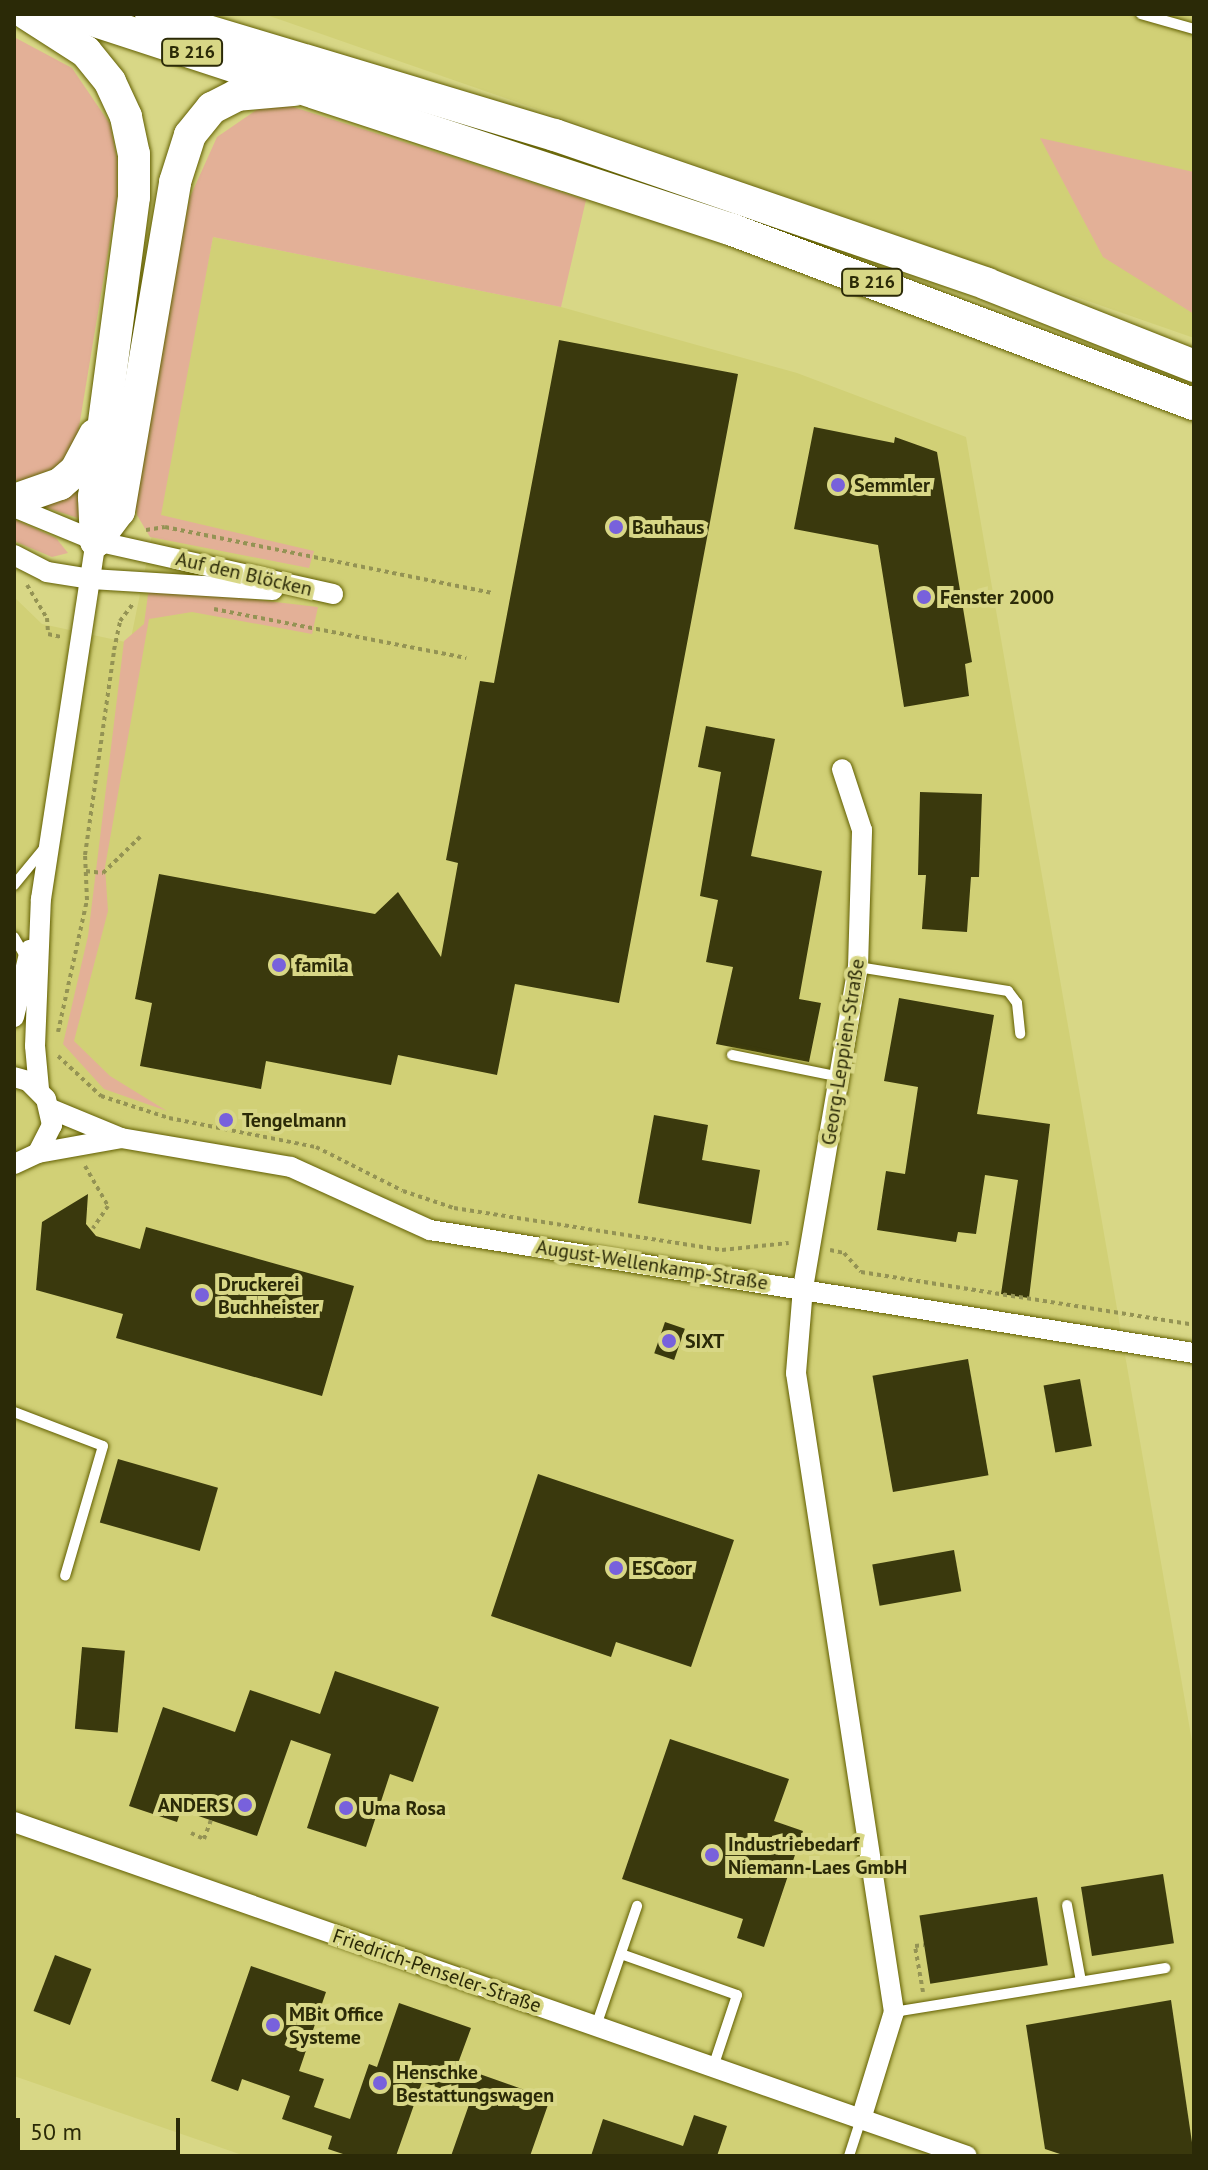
<!DOCTYPE html>
<html>
<head>
<meta charset="utf-8">
<style>
	body { margin:0 }
	#map { position:relative; width:1208px; height:2170px; overflow:hidden; background:#d8d786; font-family:"PT Sans",sans-serif }
	div>[style] { position:absolute }
	.built>* { inset:0; background:#d1d076 }
	.green>* { inset:0; background:#e3b097 }
	.building>* { inset:0; background:#3a390d; transform-origin:0 0 }
	.path>* { height:4px; margin-top:-2px; transform-origin:0; background:repeating-linear-gradient(90deg,#949354 0 4px,transparent 0 8px) }
	.roads { filter:drop-shadow(0 0 2px #625f00) drop-shadow(0 0 2px #625f00) }
	.service>* { height:10px; margin:-5px; padding:0 5px; transform-origin:5px; border-radius:5px; background:#fff }
	.minor>* { height:20px; margin:-10px; padding:0 10px; transform-origin:10px; border-radius:10px; background:#fff }
	.trunk>* { height:32px; margin:-16px; padding:0 16px; transform-origin:16px; border-radius:16px; background:#fff }
	.dots>* { width:22px; height:22px; translate:-50% -50%; box-sizing:border-box; border:4px solid #d8d786; border-radius:50% }
	span { translate:-50% -50%; white-space:nowrap; text-align:center; line-height:1.15; -webkit-text-stroke:8px #d8d786; paint-order:stroke }
	.shield-label span { padding:2px 6px; background:#d8d786; border:2px solid; border-radius:6px; -webkit-text-stroke-width:0 }
	.shield-label { font-size:18px; color:#2b2a07; font-weight:700 }
	.poi-label { font-size:20px; color:#2b2a07; font-weight:700 }
	.left { translate:0 -50%; text-align:left }
	.right { translate:-100% -50%; text-align:right }
	.street-label { font-size:20px; color:#2b2a07 }
	.frame { position:absolute; inset:0; border:16px solid #2b2a07; pointer-events:none }
	.scale { position:absolute; left:16px; top:2118px; width:164px; height:36px; box-sizing:border-box; border:4px solid #2b2a07; border-top:0; padding-left:10px; font-size:24px; line-height:28px; white-space:nowrap; color:#2b2a07; -webkit-text-stroke:6px #d8d786; paint-order:stroke }
</style>
</head>
<body>
<div id="map">
	<div class="built">
		<i style="clip-path:polygon(264px 14px,1194px 14px,1194px 338px)"></i>
		<i style="clip-path:polygon(213px 237px,561px 307px,797px 373px,966px 437px,1194px 1753px,1194px 2156px,245px 2156px,14px 2076px,14px 597px,42px 624px,130px 643px)"></i>
	</div>
	<div class="green">
		<i style="clip-path:polygon(14px 37px,72px 68px,110px 124px,117px 159px,117px 198px,77px 439px,59px 466px,22px 482px,14px 480px)"></i>
		<i style="clip-path:polygon(271px 100px,586px 200px,561px 307px,213px 237px,161px 515px,314px 551px,309px 568px,150px 537px,137px 515px,133px 478px,190px 197px,217px 137px)"></i>
		<i style="clip-path:polygon(1040px 138px,1194px 172px,1194px 314px,1103px 257px)"></i>
		<i style="clip-path:polygon(87px 471px,81px 519px,35px 504px)"></i>
		<i style="clip-path:polygon(14px 519px,56px 538px,68px 553px,52px 557px,14px 541px)"></i>
		<i style="clip-path:polygon(149px 587px,318px 607px,312px 634px,192px 612px,149px 619px,105px 867px,108px 911px,74px 1041px,110px 1076px,167px 1111px,104px 1089px,63px 1044px,88px 936px,124px 641px,144px 624px)"></i>
	</div>
	<div class="building">
		<i style="clip-path:polygon(559px 340px,738px 374px,619px 1003px,515px 984px,497px 1075px,398px 1055px,391px 1085px,266px 1061px,261px 1089px,140px 1066px,152px 1003px,135px 999px,159px 874px,375px 914px,398px 892px,441px 957px,458px 863px,446px 860px,480px 681px,494px 683px)"></i>
		<i style="clip-path:polygon(814px 427px,894px 443px,895px 437px,937px 452px,972px 662px,965px 664px,969px 696px,904px 707px,878px 545px,794px 529px)"></i>
		<i style="clip-path:polygon(706px 726px,775px 739px,751px 856px,822px 871px,799px 999px,821px 1003px,809px 1062px,716px 1044px,733px 967px,706px 962px,718px 900px,700px 896px,721px 772px,698px 767px)"></i>
		<i style="clip-path:polygon(920px 792px,982px 794px,979px 877px,971px 877px,967px 932px,922px 929px,926px 875px,918px 875px)"></i>
		<i style="clip-path:polygon(899px 998px,994px 1015px,977px 1114px,1050px 1124px,1029px 1298px,1001px 1294px,1018px 1180px,985px 1175px,976px 1234px,958px 1232px,956px 1242px,877px 1230px,886px 1171px,905px 1174px,918px 1087px,884px 1081px)"></i>
		<i style="clip-path:polygon(654px 1115px,708px 1125px,702px 1160px,760px 1170px,751px 1224px,638px 1203px)"></i>
		<i style="clip-path:polygon(88px 1194px,86px 1224px,96px 1236px,140px 1249px,146px 1227px,354px 1286px,322px 1396px,116px 1338px,123px 1314px,36px 1290px,42px 1222px)"></i>
		<i style="left:665px;top:1322px;width:21px;height:33px;rotate:19deg"></i>
		<i style="left:968px;top:1359px;width:118px;height:97px;rotate:80deg"></i>
		<i style="left:1080px;top:1379px;width:68px;height:37px;rotate:80deg"></i>
		<i style="left:118px;top:1459px;width:104px;height:66px;rotate:16deg"></i>
		<i style="clip-path:polygon(538px 1474px,734px 1540px,691px 1667px,616px 1642px,611px 1657px,491px 1616px)"></i>
		<i style="left:954px;top:1550px;width:42px;height:83px;rotate:80deg"></i>
		<i style="left:82px;top:1647px;width:43px;height:82px;rotate:5deg"></i>
		<i style="clip-path:polygon(335px 1671px,439px 1707px,413px 1782px,390px 1774px,366px 1847px,307px 1828px,331px 1754px,291px 1740px,257px 1836px,181px 1810px,177px 1822px,129px 1806px,163px 1707px,235px 1732px,250px 1690px,320px 1714px)"></i>
		<i style="clip-path:polygon(670px 1739px,789px 1779px,774px 1821px,803px 1831px,764px 1947px,737px 1938px,743px 1919px,622px 1879px)"></i>
		<i style="left:1163px;top:1874px;width:70px;height:83px;rotate:81deg"></i>
		<i style="left:1037px;top:1897px;width:69px;height:119px;rotate:81deg"></i>
		<i style="left:55px;top:1955px;width:39px;height:60px;rotate:21deg"></i>
		<i style="clip-path:polygon(251px 1966px,326px 1992px,299px 2071px,324px 2079px,314px 2107px,350px 2119px,369px 2064px,377px 2067px,399px 2003px,471px 2028px,457px 2066px,550px 2099px,530px 2156px,451px 2156px,471px 2099px,422px 2082px,396px 2156px,349px 2156px,328px 2149px,332px 2136px,282px 2119px,290px 2096px,242px 2079px,238px 2091px,211px 2081px)"></i>
		<i style="clip-path:polygon(1171px 2000px,1194px 2156px,1066px 2156px,1045px 2149px,1026px 2025px)"></i>
		<i style="clip-path:polygon(694px 2115px,727px 2126px,717px 2156px,591px 2156px,603px 2119px,683px 2146px)"></i>
	</div>
	<div class="path">
		<i style="left:146px;top:530px;width:19px;rotate:-9deg"></i>
		<i style="left:165px;top:527px;width:334px;rotate:11.4deg"></i>
		<i style="left:27px;top:585px;width:39px;rotate:59deg"></i>
		<i style="left:47px;top:618px;width:16px;rotate:86deg"></i>
		<i style="left:48px;top:634px;width:13px;rotate:13deg"></i>
		<i style="left:214px;top:609px;width:257px;rotate:11deg"></i>
		<i style="left:86px;top:871px;width:17px;rotate:7deg"></i>
		<i style="left:103px;top:873px;width:52px;rotate:-44.2deg"></i>
		<i style="left:58px;top:1032px;width:135px;rotate:-77.6deg"></i>
		<i style="left:87px;top:900px;width:45px;rotate:-92.5deg"></i>
		<i style="left:85px;top:855px;width:207px;rotate:-81.9deg"></i>
		<i style="left:114px;top:650px;width:30px;rotate:-78deg"></i>
		<i style="left:120px;top:621px;width:21px;rotate:-53deg"></i>
		<i style="left:58px;top:1056px;width:59px;rotate:42.9deg"></i>
		<i style="left:101px;top:1096px;width:71px;rotate:17.9deg"></i>
		<i style="left:169px;top:1118px;width:150px;rotate:11.2deg"></i>
		<i style="left:316px;top:1147px;width:97px;rotate:26.8deg"></i>
		<i style="left:403px;top:1191px;width:54px;rotate:18.4deg"></i>
		<i style="left:454px;top:1208px;width:271px;rotate:8.9deg"></i>
		<i style="left:722px;top:1250px;width:67px;rotate:-6deg"></i>
		<i style="left:85px;top:1166px;width:46px;rotate:60.1deg"></i>
		<i style="left:108px;top:1206px;width:27px;rotate:124deg"></i>
		<i style="left:830px;top:1250px;width:14px;rotate:12deg"></i>
		<i style="left:844px;top:1253px;width:25px;rotate:48deg"></i>
		<i style="left:861px;top:1272px;width:337px;rotate:9deg"></i>
		<i style="left:191px;top:1833px;width:14px;rotate:25deg"></i>
		<i style="left:204px;top:1839px;width:20px;rotate:-70deg"></i>
		<i style="left:923px;top:1992px;width:47px;rotate:-99.9deg"></i>
		<i style="left:915px;top:1946px;width:9px;rotate:-6deg"></i>
	</div>
	<div class="roads">
		<div class="service">
			<i style="left:1141px;top:14px;width:55px;rotate:15.8deg"></i>
			<i style="left:14px;top:885px;width:50px;rotate:-50.6deg"></i>
			<i style="left:14px;top:937px;width:22px;rotate:60deg"></i>
			<i style="left:858px;top:967px;width:152px;rotate:9.1deg"></i>
			<i style="left:1008px;top:991px;width:15px;rotate:53deg"></i>
			<i style="left:1017px;top:1003px;width:31px;rotate:84deg"></i>
			<i style="left:732px;top:1055px;width:110px;rotate:11.5deg"></i>
			<i style="left:14px;top:1412px;width:95px;rotate:20.9deg"></i>
			<i style="left:103px;top:1446px;width:135px;rotate:106.3deg"></i>
			<i style="left:1067px;top:1905px;width:77px;rotate:79.6deg"></i>
			<i style="left:621px;top:1954px;width:123px;rotate:19.5deg"></i>
			<i style="left:737px;top:1995px;width:76px;rotate:108.4deg"></i>
			<i style="left:894px;top:2012px;width:275px;rotate:-9.2deg"></i>
			<i style="left:596px;top:2026px;width:127px;rotate:-71.1deg"></i>
			<i style="left:849px;top:2156px;width:39px;rotate:-72deg"></i>
		</div>
		<div class="minor">
			<i style="left:14px;top:507px;width:89px;rotate:22.5deg"></i>
			<i style="left:96px;top:541px;width:243px;rotate:12.6deg"></i>
			<i style="left:14px;top:555px;width:37px;rotate:27deg"></i>
			<i style="left:47px;top:572px;width:45px;rotate:9deg"></i>
			<i style="left:91px;top:579px;width:182px;rotate:3.5deg"></i>
			<i style="left:14px;top:1017px;width:69px;rotate:-76.6deg"></i>
			<i style="left:14px;top:1077px;width:15px;rotate:16deg"></i>
			<i style="left:28px;top:1081px;width:25px;rotate:45deg"></i>
			<i style="left:46px;top:1099px;width:27px;rotate:77deg"></i>
			<i style="left:52px;top:1125px;width:31px;rotate:117deg"></i>
			<i style="left:38px;top:1153px;width:26px;rotate:155deg"></i>
			<i style="left:39px;top:1089px;width:43px;rotate:-95.3deg"></i>
			<i style="left:35px;top:1046px;width:147px;rotate:-87.7deg"></i>
			<i style="left:41px;top:899px;width:362px;rotate:-81.3deg"></i>
			<i style="left:121px;top:1138px;width:172px;rotate:9.7deg"></i>
			<i style="left:291px;top:1167px;width:153px;rotate:24.4deg"></i>
			<i style="left:430px;top:1230px;width:774px;rotate:9.15deg"></i>
			<i style="left:38px;top:1153px;width:84px;rotate:-10.2deg"></i>
			<i style="left:121px;top:1138px;width:76px;rotate:-157.5deg"></i>
			<i style="left:14px;top:1822px;width:898px;rotate:19.32deg"></i>
			<i style="left:861px;top:2119px;width:112px;rotate:-72.9deg"></i>
			<i style="left:894px;top:2012px;width:646px;rotate:-98.72deg"></i>
			<i style="left:796px;top:1373px;width:85px;rotate:-85.3deg"></i>
			<i style="left:803px;top:1288px;width:326px;rotate:-80.3deg"></i>
			<i style="left:858px;top:967px;width:137px;rotate:-88.3deg"></i>
			<i style="left:862px;top:830px;width:64px;rotate:-108.2deg"></i>
			<i style="left:861px;top:2119px;width:112px;rotate:19.2deg"></i>
		</div>
		<div class="trunk">
			<i style="left:27px;top:14px;width:70px;rotate:32.8deg"></i>
			<i style="left:86px;top:52px;width:38px;rotate:51deg"></i>
			<i style="left:110px;top:82px;width:38px;rotate:65deg"></i>
			<i style="left:126px;top:117px;width:38px;rotate:78deg"></i>
			<i style="left:134px;top:154px;width:43px;rotate:90deg"></i>
			<i style="left:134px;top:197px;width:303px;rotate:97.6deg"></i>
			<i style="left:94px;top:497px;width:44px;rotate:87.4deg"></i>
			<i style="left:74px;top:14px;width:690px;rotate:18.15deg"></i>
			<i style="left:730px;top:229px;width:496px;rotate:20.7deg"></i>
			<i style="left:151px;top:14px;width:422px;rotate:16.7deg"></i>
			<i style="left:555px;top:135px;width:457px;rotate:19deg"></i>
			<i style="left:987px;top:284px;width:223px;rotate:21.6deg"></i>
			<i style="left:14px;top:500px;width:49px;rotate:-19.2deg"></i>
			<i style="left:60px;top:484px;width:21px;rotate:-41deg"></i>
			<i style="left:76px;top:470px;width:40px;rotate:-62deg"></i>
			<i style="left:96px;top:541px;width:38px;rotate:-53deg"></i>
			<i style="left:119px;top:511px;width:334px;rotate:-80.3deg"></i>
			<i style="left:175px;top:182px;width:49px;rotate:-72.3deg"></i>
			<i style="left:190px;top:135px;width:35px;rotate:-51deg"></i>
			<i style="left:212px;top:108px;width:28px;rotate:-27deg"></i>
			<i style="left:237px;top:95px;width:57px;rotate:-5deg"></i>
		</div>
	</div>
	<div class="dots">
		<i style="left:838px;top:485px;background:#7861dc"></i>
		<i style="left:616px;top:527px;background:#7861dc"></i>
		<i style="left:924px;top:597px;background:#7861dc"></i>
		<i style="left:279px;top:965px;background:#7861dc"></i>
		<i style="left:226px;top:1120px;background:#7861dc"></i>
		<i style="left:202px;top:1295px;background:#7861dc"></i>
		<i style="left:669px;top:1341px;background:#7861dc"></i>
		<i style="left:616px;top:1568px;background:#7861dc"></i>
		<i style="left:245px;top:1805px;background:#7861dc"></i>
		<i style="left:346px;top:1808px;background:#7861dc"></i>
		<i style="left:712px;top:1855px;background:#7861dc"></i>
		<i style="left:273px;top:2025px;background:#7861dc"></i>
		<i style="left:380px;top:2083px;background:#7861dc"></i>
	</div>
	<div class="shield-label">
		<span style="left:192px;top:52px">B 216</span>
		<span style="left:872px;top:282px">B 216</span>
	</div>
	<div class="poi-label">
		<span class="left" style="left:854px;top:485px">Semmler</span>
		<span class="left" style="left:632px;top:527px">Bauhaus</span>
		<span class="left" style="left:940px;top:597px">Fenster 2000</span>
		<span class="left" style="left:295px;top:965px">famila</span>
		<span class="left" style="left:242px;top:1120px">Tengelmann</span>
		<span class="left" style="left:218px;top:1296px">Druckerei<br>Buchheister</span>
		<span class="left" style="left:685px;top:1341px">SIXT</span>
		<span class="left" style="left:632px;top:1568px">ESCoor</span>
		<span class="right" style="left:229px;top:1805px">ANDERS</span>
		<span class="left" style="left:362px;top:1808px">Uma Rosa</span>
		<span class="left" style="left:728px;top:1856px">Industriebedarf<br>Niemann-Laes GmbH</span>
		<span class="left" style="left:289px;top:2026px">MBit Office<br>Systeme</span>
		<span class="left" style="left:396px;top:2084px">Henschke<br>Bestattungswagen</span>
	</div>
	<div class="street-label">
		<span style="left:244px;top:574px;rotate:13deg">Auf den Blöcken</span>
		<span style="left:843px;top:1052px;rotate:-81deg">Georg-Leppien-Straße</span>
		<span style="left:652px;top:1265px;rotate:9deg">August-Wellenkamp-Straße</span>
		<span style="left:437px;top:1971px;rotate:19deg">Friedrich-Penseler-Straße</span>
	</div>
	<div class="frame"></div>
	<div class="scale">50 m</div>
</div>
</body>
</html>
